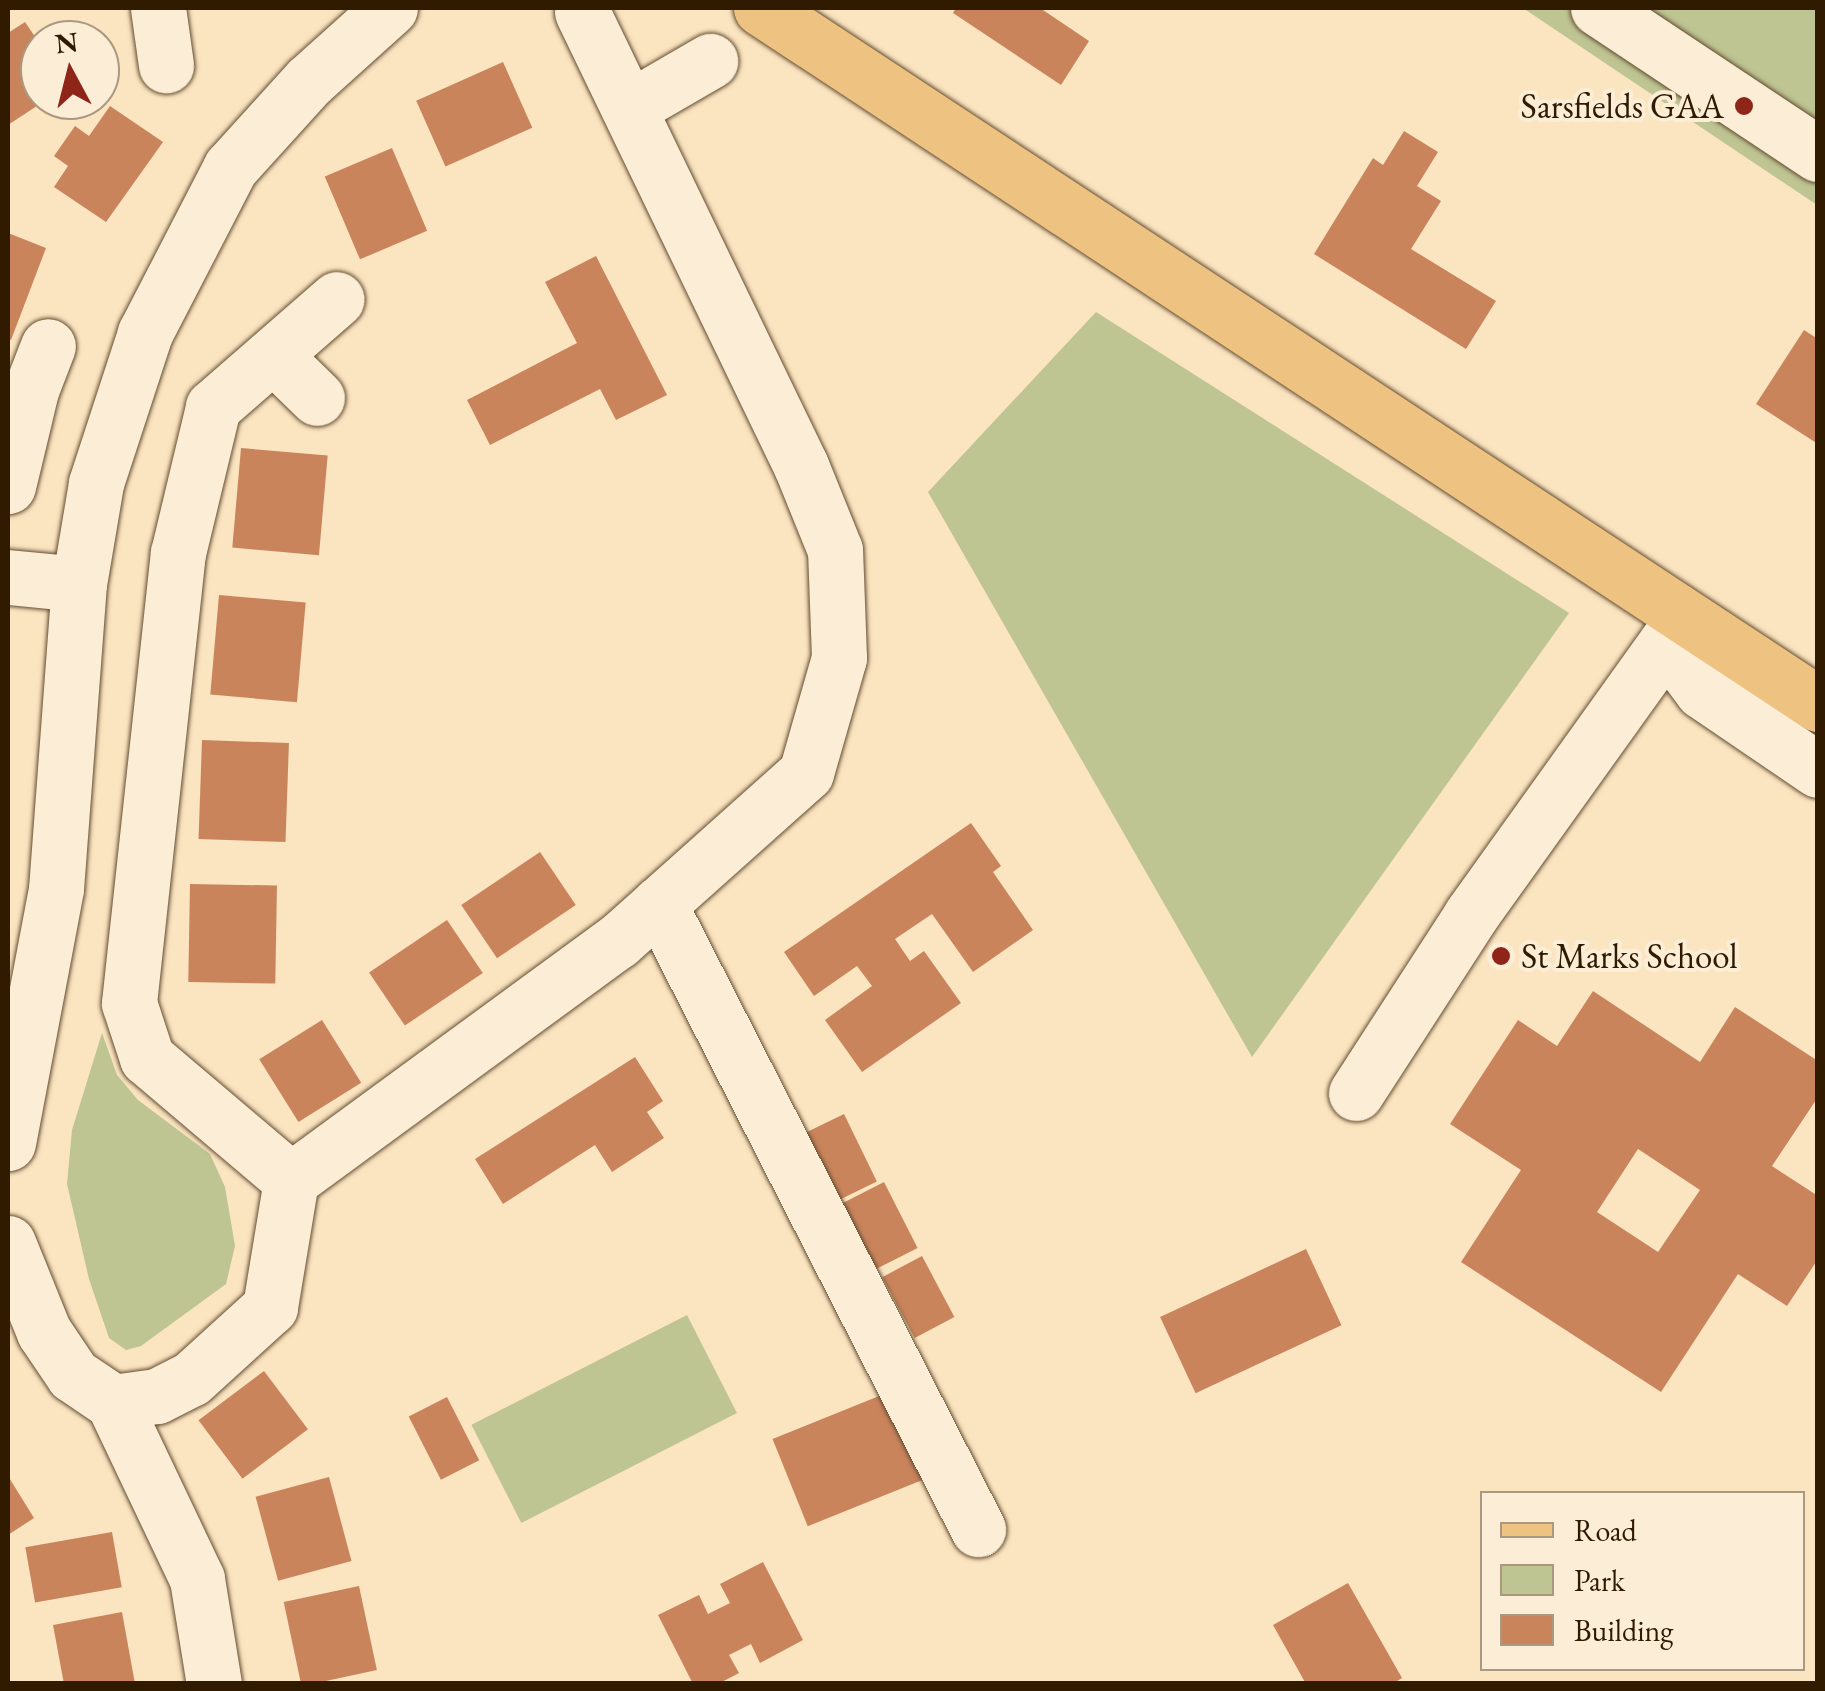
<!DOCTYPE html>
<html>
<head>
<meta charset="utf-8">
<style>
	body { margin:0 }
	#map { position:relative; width:1825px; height:1691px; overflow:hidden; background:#fbe4c0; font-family:"EB Garamond",serif }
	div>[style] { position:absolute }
	.green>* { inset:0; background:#bec492; transform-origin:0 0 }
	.building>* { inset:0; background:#ca845c; transform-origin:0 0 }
	.roads { filter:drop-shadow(0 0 2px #634d30) drop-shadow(0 0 2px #634d30) }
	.minor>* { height:55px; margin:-27.5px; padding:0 27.5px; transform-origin:27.5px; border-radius:27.5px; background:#fcedd6 }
	.major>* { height:55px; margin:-27.5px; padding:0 27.5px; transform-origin:27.5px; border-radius:27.5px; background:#eec280 }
	.dots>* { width:28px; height:28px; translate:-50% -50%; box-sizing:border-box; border:5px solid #fcedd6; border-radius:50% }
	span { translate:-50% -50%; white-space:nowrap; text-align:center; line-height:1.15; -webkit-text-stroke:8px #fcedd6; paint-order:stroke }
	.poi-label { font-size:35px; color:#301b00 }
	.right { translate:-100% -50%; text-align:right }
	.left { translate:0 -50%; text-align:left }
	.frame { position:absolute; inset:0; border:10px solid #301b00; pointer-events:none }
	.legend { position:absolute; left:1480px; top:1491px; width:325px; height:180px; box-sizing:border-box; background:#fcedd6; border:2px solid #aa9980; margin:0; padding:12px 18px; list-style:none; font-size:30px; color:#301b00 }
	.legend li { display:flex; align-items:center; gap:20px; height:50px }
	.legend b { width:50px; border:2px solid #aa9980 }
	.north { position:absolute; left:20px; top:20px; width:100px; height:100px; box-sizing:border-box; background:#fcedd6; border:2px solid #aa9980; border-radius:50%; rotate:353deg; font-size:28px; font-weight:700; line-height:40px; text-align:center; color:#301b00 }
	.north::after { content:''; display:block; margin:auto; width:35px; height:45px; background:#8f2418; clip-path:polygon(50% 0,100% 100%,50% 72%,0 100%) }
</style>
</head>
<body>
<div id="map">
	<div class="green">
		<i style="clip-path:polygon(1523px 8px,1817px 8px,1817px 205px)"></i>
		<i style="clip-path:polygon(1096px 312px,1569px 613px,1252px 1057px,928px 492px)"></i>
		<i style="clip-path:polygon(102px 1033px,117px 1075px,138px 1100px,210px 1154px,225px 1187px,235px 1246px,226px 1284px,141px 1346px,126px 1350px,109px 1338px,89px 1279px,67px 1184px,72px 1130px)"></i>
		<i style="left:687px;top:1315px;width:110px;height:242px;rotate:63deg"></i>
	</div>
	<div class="building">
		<i style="clip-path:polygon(956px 8px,1045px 8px,1043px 10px,1089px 41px,1061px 85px,953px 13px)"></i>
		<i style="clip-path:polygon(25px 22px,40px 44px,40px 100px,46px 100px,8px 125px,8px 33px)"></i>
		<i style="left:503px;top:62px;width:72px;height:95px;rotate:66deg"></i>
		<i style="clip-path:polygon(110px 106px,163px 142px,106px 222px,54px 187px,68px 166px,54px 156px,75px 126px,89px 136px)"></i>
		<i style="clip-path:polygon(1404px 131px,1438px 152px,1417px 186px,1441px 201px,1411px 249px,1496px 301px,1466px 349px,1314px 254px,1373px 158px,1383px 165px)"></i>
		<i style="left:392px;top:148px;width:90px;height:73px;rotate:67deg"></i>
		<i style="clip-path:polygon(8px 233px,46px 248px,11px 340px,8px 338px)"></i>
		<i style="clip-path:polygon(596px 256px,667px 395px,616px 420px,600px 389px,490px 445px,467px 400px,577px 343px,545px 282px)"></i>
		<i style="clip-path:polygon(1804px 330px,1818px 339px,1818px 444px,1756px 404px)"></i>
		<i style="left:241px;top:448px;width:87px;height:100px;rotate:5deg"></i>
		<i style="left:219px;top:595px;width:87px;height:100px;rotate:5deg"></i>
		<i style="left:202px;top:740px;width:87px;height:99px;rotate:2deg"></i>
		<i style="clip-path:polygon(971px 823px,1001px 866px,993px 872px,1033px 930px,973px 972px,932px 914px,895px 939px,910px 961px,924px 951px,961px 1003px,862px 1072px,825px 1020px,872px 986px,857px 966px,814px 996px,784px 952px)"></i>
		<i style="left:540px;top:852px;width:64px;height:95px;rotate:56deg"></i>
		<i style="left:190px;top:884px;width:87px;height:98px;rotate:1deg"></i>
		<i style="left:447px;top:920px;width:64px;height:94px;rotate:56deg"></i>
		<i style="clip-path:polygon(evenodd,1593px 991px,1700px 1062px,1735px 1007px,1818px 1061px,1818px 1097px,1772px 1166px,1818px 1196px,1818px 1259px,1787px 1306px,1738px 1274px,1661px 1392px,1461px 1262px,1521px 1170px,1450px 1124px,1518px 1020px,1557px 1046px,1593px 991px,1638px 1149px,1700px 1190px,1658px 1252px,1597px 1212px,1638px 1149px)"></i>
		<i style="left:322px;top:1020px;width:74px;height:74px;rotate:58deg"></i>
		<i style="clip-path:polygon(635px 1057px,663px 1101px,647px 1112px,664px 1138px,612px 1172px,595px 1145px,503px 1204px,475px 1159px)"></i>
		<i style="left:844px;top:1114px;width:75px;height:44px;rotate:64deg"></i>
		<i style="left:884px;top:1182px;width:74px;height:51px;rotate:63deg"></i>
		<i style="left:1306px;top:1249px;width:84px;height:161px;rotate:65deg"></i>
		<i style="left:922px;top:1256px;width:69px;height:45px;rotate:62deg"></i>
		<i style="left:264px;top:1371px;width:73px;height:82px;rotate:53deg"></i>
		<i style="left:894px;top:1390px;width:94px;height:131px;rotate:68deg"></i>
		<i style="left:447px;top:1397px;width:71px;height:43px;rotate:63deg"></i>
		<i style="clip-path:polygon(8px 1476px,34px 1518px,8px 1535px)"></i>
		<i style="left:329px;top:1477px;width:87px;height:76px;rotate:75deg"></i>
		<i style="left:112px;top:1532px;width:56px;height:88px;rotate:80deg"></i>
		<i style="clip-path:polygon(763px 1562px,803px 1640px,760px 1663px,751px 1644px,729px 1655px,739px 1673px,718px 1684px,693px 1684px,658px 1615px,699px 1595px,708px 1614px,730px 1603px,720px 1584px)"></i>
		<i style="clip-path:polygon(1348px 1583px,1402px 1678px,1392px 1684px,1306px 1684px,1273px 1625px)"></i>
		<i style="left:359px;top:1586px;width:86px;height:77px;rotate:78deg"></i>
		<i style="clip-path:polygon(122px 1612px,135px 1684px,64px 1684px,53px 1625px)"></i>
	</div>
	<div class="roads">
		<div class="minor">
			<i style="left:158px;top:8px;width:58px;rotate:82deg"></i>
			<i style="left:1598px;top:8px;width:264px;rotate:33.6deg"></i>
			<i style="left:629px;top:108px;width:94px;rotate:-30.1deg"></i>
			<i style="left:274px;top:356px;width:60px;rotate:44.3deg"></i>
			<i style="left:8px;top:486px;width:99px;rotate:-76.5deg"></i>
			<i style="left:31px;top:390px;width:47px;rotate:-68.9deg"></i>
			<i style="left:8px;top:577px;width:71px;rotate:5.6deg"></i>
			<i style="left:1666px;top:643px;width:60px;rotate:53.1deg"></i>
			<i style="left:1702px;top:691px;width:140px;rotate:34.3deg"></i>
			<i style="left:659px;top:904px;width:702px;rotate:62.96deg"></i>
			<i style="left:1356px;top:1093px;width:212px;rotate:-57.1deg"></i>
			<i style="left:1471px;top:915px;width:364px;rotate:-54.4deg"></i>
			<i style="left:8px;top:1143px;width:258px;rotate:-79.3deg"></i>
			<i style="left:56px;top:889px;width:306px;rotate:-85.7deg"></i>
			<i style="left:79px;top:584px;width:102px;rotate:-80.4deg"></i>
			<i style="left:96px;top:483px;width:158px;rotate:-71.9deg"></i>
			<i style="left:145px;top:333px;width:186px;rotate:-62.7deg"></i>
			<i style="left:230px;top:168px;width:118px;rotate:-47.8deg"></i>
			<i style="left:309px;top:81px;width:109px;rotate:-42deg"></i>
			<i style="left:291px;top:1180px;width:189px;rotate:-139.7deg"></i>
			<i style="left:147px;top:1058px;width:58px;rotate:-108.1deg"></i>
			<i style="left:129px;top:1003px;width:453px;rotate:-83.8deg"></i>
			<i style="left:178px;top:553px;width:150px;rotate:-76.5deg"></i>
			<i style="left:213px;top:407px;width:164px;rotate:-41.1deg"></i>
			<i style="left:8px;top:1243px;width:96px;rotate:68deg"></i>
			<i style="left:44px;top:1332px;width:52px;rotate:56deg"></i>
			<i style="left:73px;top:1375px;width:48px;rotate:34deg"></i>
			<i style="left:113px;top:1402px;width:44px;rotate:-7.8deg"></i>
			<i style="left:157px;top:1396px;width:38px;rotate:-27deg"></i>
			<i style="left:191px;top:1379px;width:107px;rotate:-42.3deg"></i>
			<i style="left:270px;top:1307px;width:129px;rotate:-80.6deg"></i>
			<i style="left:291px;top:1180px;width:405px;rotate:-36.2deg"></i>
			<i style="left:618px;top:941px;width:252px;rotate:-41.8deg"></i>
			<i style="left:806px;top:773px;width:120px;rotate:-74deg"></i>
			<i style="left:839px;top:658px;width:108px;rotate:-92.1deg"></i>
			<i style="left:835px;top:550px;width:91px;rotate:-112deg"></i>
			<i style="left:801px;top:466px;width:504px;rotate:-115.75deg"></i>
			<i style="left:113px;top:1402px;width:196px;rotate:64.6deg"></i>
			<i style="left:197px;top:1579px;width:106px;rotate:80.8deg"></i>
		</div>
		<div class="major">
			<i style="left:761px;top:8px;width:1266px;rotate:33.36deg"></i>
		</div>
	</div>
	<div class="dots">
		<i style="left:1744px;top:106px;background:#8f2418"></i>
		<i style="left:1501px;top:956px;background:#8f2418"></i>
	</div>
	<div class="poi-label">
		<span class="right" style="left:1724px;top:106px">Sarsfields GAA</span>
		<span class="left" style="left:1521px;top:956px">St Marks School</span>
	</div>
	<div class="frame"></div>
	<ul class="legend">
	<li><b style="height:12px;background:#eec280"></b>Road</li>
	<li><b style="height:28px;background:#bec492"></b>Park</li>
	<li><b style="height:28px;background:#ca845c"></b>Building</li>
	</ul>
	<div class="north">N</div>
</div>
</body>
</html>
